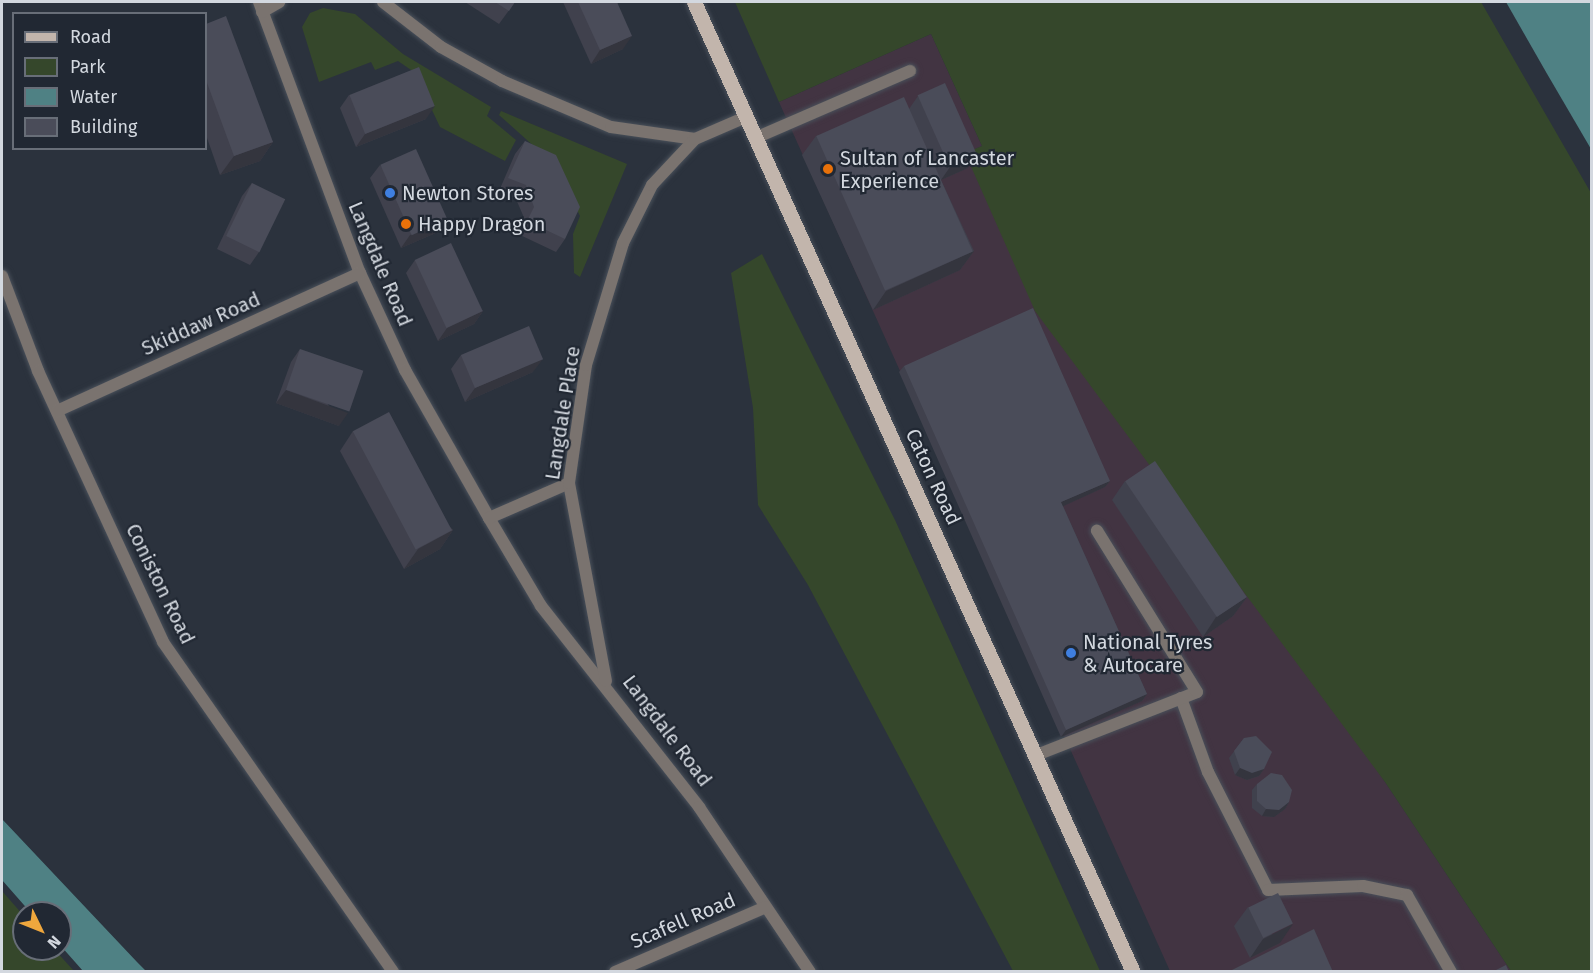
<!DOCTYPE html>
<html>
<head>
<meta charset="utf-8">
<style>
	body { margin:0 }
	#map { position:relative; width:1593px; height:973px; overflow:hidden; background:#2b323d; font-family:"Fira Sans",sans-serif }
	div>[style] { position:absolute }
	.industrial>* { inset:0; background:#423442 }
	.green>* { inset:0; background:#35472b }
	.water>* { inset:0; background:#4f8184 }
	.roads { filter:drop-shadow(0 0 2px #49505a) drop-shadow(0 0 2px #49505a) }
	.lane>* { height:12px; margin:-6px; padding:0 6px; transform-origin:6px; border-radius:6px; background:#7a736f }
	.street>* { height:12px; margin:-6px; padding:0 6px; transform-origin:6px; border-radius:6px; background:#7a736f }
	.primary>* { height:15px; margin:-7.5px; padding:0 7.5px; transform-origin:7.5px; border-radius:7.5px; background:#c2b5ac }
	.wall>* { inset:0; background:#40414d }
	.shaded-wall>* { inset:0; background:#34353e }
	.building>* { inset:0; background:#4a4c59; transform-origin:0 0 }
	.dots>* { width:16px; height:16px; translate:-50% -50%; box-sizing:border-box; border:3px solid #212833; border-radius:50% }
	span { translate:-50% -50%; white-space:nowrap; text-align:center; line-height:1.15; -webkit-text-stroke:4.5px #212833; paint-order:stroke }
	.poi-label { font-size:20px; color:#d3d8df }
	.left { translate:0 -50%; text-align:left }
	.street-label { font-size:20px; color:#d3d8df }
	.frame { position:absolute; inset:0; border:3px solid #d3d8df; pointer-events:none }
	.legend { position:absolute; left:12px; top:12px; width:195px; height:138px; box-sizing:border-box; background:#212833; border:2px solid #686e78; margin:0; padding:8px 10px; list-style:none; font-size:18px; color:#d3d8df }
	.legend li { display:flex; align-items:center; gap:12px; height:30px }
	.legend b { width:30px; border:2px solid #686e78 }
	.north { position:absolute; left:12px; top:901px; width:60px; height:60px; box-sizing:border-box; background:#212833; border:2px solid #686e78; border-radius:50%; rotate:133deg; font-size:16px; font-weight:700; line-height:24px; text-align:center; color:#d3d8df }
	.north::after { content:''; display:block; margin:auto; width:21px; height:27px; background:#efa73d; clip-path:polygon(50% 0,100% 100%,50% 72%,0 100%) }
</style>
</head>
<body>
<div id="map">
	<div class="industrial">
		<i style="clip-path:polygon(931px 34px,982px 146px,966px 153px,1511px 971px,1170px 971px,779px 102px)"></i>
	</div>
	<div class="green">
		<i style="clip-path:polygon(735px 2px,1481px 2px,1591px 193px,1591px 971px,1511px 971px,1385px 782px,1035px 311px,965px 153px,982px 146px,931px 34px,779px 102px)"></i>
		<i style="clip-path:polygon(323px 8px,355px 14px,403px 54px,491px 107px,487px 116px,516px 140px,505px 161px,440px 127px,414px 72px,398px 61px,375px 70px,371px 62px,319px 82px,302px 27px,310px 13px)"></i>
		<i style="clip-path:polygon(501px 111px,627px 164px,580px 277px,574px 273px,573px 234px,580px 216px,556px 166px,499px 115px)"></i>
		<i style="clip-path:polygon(762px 254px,895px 520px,1100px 971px,1013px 971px,808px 585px,758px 505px,753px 408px,731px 273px)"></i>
		<i style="clip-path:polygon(2px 891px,24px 916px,24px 949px,54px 949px,74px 971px,2px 971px)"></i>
	</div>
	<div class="water">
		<i style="clip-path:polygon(1506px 2px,1591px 2px,1591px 149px,1546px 72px)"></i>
		<i style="clip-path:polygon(2px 819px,137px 962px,146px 971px,83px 971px,60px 945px,60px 913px,31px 913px,2px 880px)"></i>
	</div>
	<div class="roads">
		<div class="lane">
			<i style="left:755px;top:138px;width:169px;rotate:-23.4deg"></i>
			<i style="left:1181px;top:698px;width:79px;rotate:70deg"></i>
			<i style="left:1208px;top:772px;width:132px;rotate:63deg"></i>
			<i style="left:1268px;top:890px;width:95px;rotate:-2.4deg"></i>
			<i style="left:1363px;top:886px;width:45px;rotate:11.6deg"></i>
			<i style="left:1407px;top:895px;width:89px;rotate:60.3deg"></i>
			<i style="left:1034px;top:756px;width:175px;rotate:-21.4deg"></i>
			<i style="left:1197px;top:692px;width:190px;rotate:-121.8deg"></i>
		</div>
		<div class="street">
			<i style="left:259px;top:2px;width:289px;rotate:69.6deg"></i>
			<i style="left:360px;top:273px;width:107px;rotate:65.1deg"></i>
			<i style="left:405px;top:370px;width:170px;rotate:60.4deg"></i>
			<i style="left:489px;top:518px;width:102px;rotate:59.4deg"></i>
			<i style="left:541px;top:606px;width:256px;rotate:51.8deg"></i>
			<i style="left:699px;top:807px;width:199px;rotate:56.1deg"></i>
			<i style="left:383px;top:2px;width:73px;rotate:37.8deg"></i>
			<i style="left:441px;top:47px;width:70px;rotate:29.1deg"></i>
			<i style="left:502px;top:81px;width:118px;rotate:22.9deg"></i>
			<i style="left:611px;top:127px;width:85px;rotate:8.1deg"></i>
			<i style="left:262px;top:12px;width:20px;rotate:-30deg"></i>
			<i style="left:2px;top:276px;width:102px;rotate:69.2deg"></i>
			<i style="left:38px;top:371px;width:298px;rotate:65.2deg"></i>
			<i style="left:163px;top:642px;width:402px;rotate:55.1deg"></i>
			<i style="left:57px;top:411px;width:333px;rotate:-24.5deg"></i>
			<i style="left:489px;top:518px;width:87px;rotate:-23.6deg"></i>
			<i style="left:606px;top:681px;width:201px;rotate:-100.6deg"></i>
			<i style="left:569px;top:483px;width:119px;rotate:-81.8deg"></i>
			<i style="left:586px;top:365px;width:127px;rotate:-73.1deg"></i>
			<i style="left:623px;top:243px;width:65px;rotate:-63.4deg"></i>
			<i style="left:652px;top:185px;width:63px;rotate:-46.9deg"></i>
			<i style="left:695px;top:139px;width:56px;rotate:-23.3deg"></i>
			<i style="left:615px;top:972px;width:164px;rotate:-23.3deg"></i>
		</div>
		<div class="primary">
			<i style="left:694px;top:2px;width:1065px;rotate:65.65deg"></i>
		</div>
	</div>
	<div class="wall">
		<i style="clip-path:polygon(465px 2px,515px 2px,499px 24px)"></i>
		<i style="clip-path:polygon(563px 2px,617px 2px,623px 49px,591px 64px)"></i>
		<i style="clip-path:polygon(206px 24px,273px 142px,260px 161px,220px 175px,206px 135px)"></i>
		<i style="clip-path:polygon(349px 95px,426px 119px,356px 147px,340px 108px)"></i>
		<i style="clip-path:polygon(918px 96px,968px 168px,941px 180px,974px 251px,960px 270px,873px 310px,802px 155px,816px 136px,909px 109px)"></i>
		<i style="clip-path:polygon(525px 141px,565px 239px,556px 252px,518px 234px,525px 220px,516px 199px,499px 191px,515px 154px)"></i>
		<i style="clip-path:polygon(380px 165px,438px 232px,401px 248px,370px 178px)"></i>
		<i style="clip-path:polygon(252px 183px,259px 252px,250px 265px,217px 249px,242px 196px)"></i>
		<i style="clip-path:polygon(415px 260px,483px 311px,474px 324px,438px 341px,406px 273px)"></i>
		<i style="clip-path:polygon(300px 349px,339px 426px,276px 403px,291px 362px)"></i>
		<i style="clip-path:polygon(461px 355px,533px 372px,465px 402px,451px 369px)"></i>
		<i style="clip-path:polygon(904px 366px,1110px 481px,1105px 487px,1063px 506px,1147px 694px,1142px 701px,1061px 737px,899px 372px)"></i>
		<i style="clip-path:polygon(353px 431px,453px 530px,440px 549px,404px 569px,340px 451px)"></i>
		<i style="clip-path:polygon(1125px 481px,1247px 597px,1233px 616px,1203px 637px,1112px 500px)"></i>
		<i style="clip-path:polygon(1244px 738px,1264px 769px,1259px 776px,1247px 780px,1235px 775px,1229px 758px)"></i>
		<i style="clip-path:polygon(1257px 784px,1289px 802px,1285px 809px,1274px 817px,1262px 816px,1252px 808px,1252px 790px)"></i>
		<i style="clip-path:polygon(1248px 907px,1280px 943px,1250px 958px,1234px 926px)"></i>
	</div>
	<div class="shaded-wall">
		<i style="clip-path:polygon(632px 36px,623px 49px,591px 64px,600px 50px)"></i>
		<i style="clip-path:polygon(435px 106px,426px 119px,356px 147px,365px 134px)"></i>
		<i style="clip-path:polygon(273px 142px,260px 161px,220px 175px,234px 156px)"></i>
		<i style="clip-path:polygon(977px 154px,968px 168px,941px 180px,950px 167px)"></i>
		<i style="clip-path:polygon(447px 219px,438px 232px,401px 248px,410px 235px)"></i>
		<i style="clip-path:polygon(974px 251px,960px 270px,873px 310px,886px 291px)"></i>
		<i style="clip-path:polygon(483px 311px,474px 324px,438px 341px,447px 328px)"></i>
		<i style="clip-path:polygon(543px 359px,533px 372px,465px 402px,475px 388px)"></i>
		<i style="clip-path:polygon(286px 390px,348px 413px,339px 426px,276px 403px)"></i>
		<i style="clip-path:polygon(1110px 481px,1105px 487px,1057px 509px,1061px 502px)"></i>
		<i style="clip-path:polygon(453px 530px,440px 549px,404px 569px,418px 549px)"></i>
		<i style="clip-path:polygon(1247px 597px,1233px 616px,1203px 637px,1216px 617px)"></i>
		<i style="clip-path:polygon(1147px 694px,1142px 701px,1061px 737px,1066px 730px)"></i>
		<i style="clip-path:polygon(1240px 768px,1264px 769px,1259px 776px,1247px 780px,1235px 775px)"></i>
		<i style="clip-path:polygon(1289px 802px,1285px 809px,1274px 817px,1262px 816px,1266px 809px)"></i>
		<i style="clip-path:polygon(1293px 924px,1280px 943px,1250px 958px,1263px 939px)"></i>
	</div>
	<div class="building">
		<i style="clip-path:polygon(495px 2px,515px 2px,509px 11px)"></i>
		<i style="clip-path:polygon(578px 2px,617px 2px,632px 36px,600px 50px)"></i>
		<i style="clip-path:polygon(226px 16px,273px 142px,234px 156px,206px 80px,206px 24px)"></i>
		<i style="left:419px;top:67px;width:42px;height:75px;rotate:68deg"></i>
		<i style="left:945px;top:83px;width:78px;height:30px;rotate:66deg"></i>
		<i style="left:904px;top:97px;width:169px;height:96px;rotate:66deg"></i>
		<i style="clip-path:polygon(525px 141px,556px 155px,580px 207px,565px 239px,527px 221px,534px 207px,526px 185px,508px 178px)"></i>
		<i style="left:416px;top:149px;width:77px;height:39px;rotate:66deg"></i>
		<i style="left:252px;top:183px;width:37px;height:59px;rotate:26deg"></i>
		<i style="left:451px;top:243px;width:75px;height:40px;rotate:65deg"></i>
		<i style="clip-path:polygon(1033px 308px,1110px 481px,1061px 502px,1147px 694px,1066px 730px,904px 366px)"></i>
		<i style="left:529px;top:326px;width:36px;height:74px;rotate:67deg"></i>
		<i style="left:300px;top:349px;width:67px;height:43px;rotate:19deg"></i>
		<i style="left:389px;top:412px;width:134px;height:41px;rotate:62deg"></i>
		<i style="left:1155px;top:461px;width:164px;height:36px;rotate:56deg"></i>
		<i style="clip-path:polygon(1256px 736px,1272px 752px,1264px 769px,1252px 773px,1240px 768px,1234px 751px,1244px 738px)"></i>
		<i style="clip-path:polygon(1271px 773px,1282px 775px,1292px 790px,1289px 802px,1279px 810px,1266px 809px,1257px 801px,1257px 784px)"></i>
		<i style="left:1278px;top:893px;width:34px;height:33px;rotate:64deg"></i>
		<i style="clip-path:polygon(1314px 929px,1333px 972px,1228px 972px)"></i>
		<i style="clip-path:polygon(1506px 965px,1509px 972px,1492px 972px)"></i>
	</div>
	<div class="dots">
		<i style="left:828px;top:169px;background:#e8710a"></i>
		<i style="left:390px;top:193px;background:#3f7fe0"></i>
		<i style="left:406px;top:224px;background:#e8710a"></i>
		<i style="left:1071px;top:653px;background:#3f7fe0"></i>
	</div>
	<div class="poi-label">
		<span class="left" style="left:840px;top:170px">Sultan of Lancaster<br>Experience</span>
		<span class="left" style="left:402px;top:193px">Newton Stores</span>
		<span class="left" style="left:418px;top:224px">Happy Dragon</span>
		<span class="left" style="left:1083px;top:654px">National Tyres<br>&amp; Autocare</span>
	</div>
	<div class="street-label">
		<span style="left:380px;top:264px;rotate:67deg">Langdale Road</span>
		<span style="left:201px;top:324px;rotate:-24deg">Skiddaw Road</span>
		<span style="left:563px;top:413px;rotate:-81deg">Langdale Place</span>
		<span style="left:933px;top:477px;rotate:65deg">Caton Road</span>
		<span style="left:160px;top:584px;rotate:64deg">Coniston Road</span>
		<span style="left:667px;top:731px;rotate:53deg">Langdale Road</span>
		<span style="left:683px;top:921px;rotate:-23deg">Scafell Road</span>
	</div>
	<div class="frame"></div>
	<ul class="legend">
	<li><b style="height:8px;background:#c2b5ac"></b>Road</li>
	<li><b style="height:16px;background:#35472b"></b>Park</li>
	<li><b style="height:16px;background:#4f8184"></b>Water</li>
	<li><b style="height:16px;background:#4a4c59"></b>Building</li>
	</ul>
	<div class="north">N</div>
</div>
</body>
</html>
